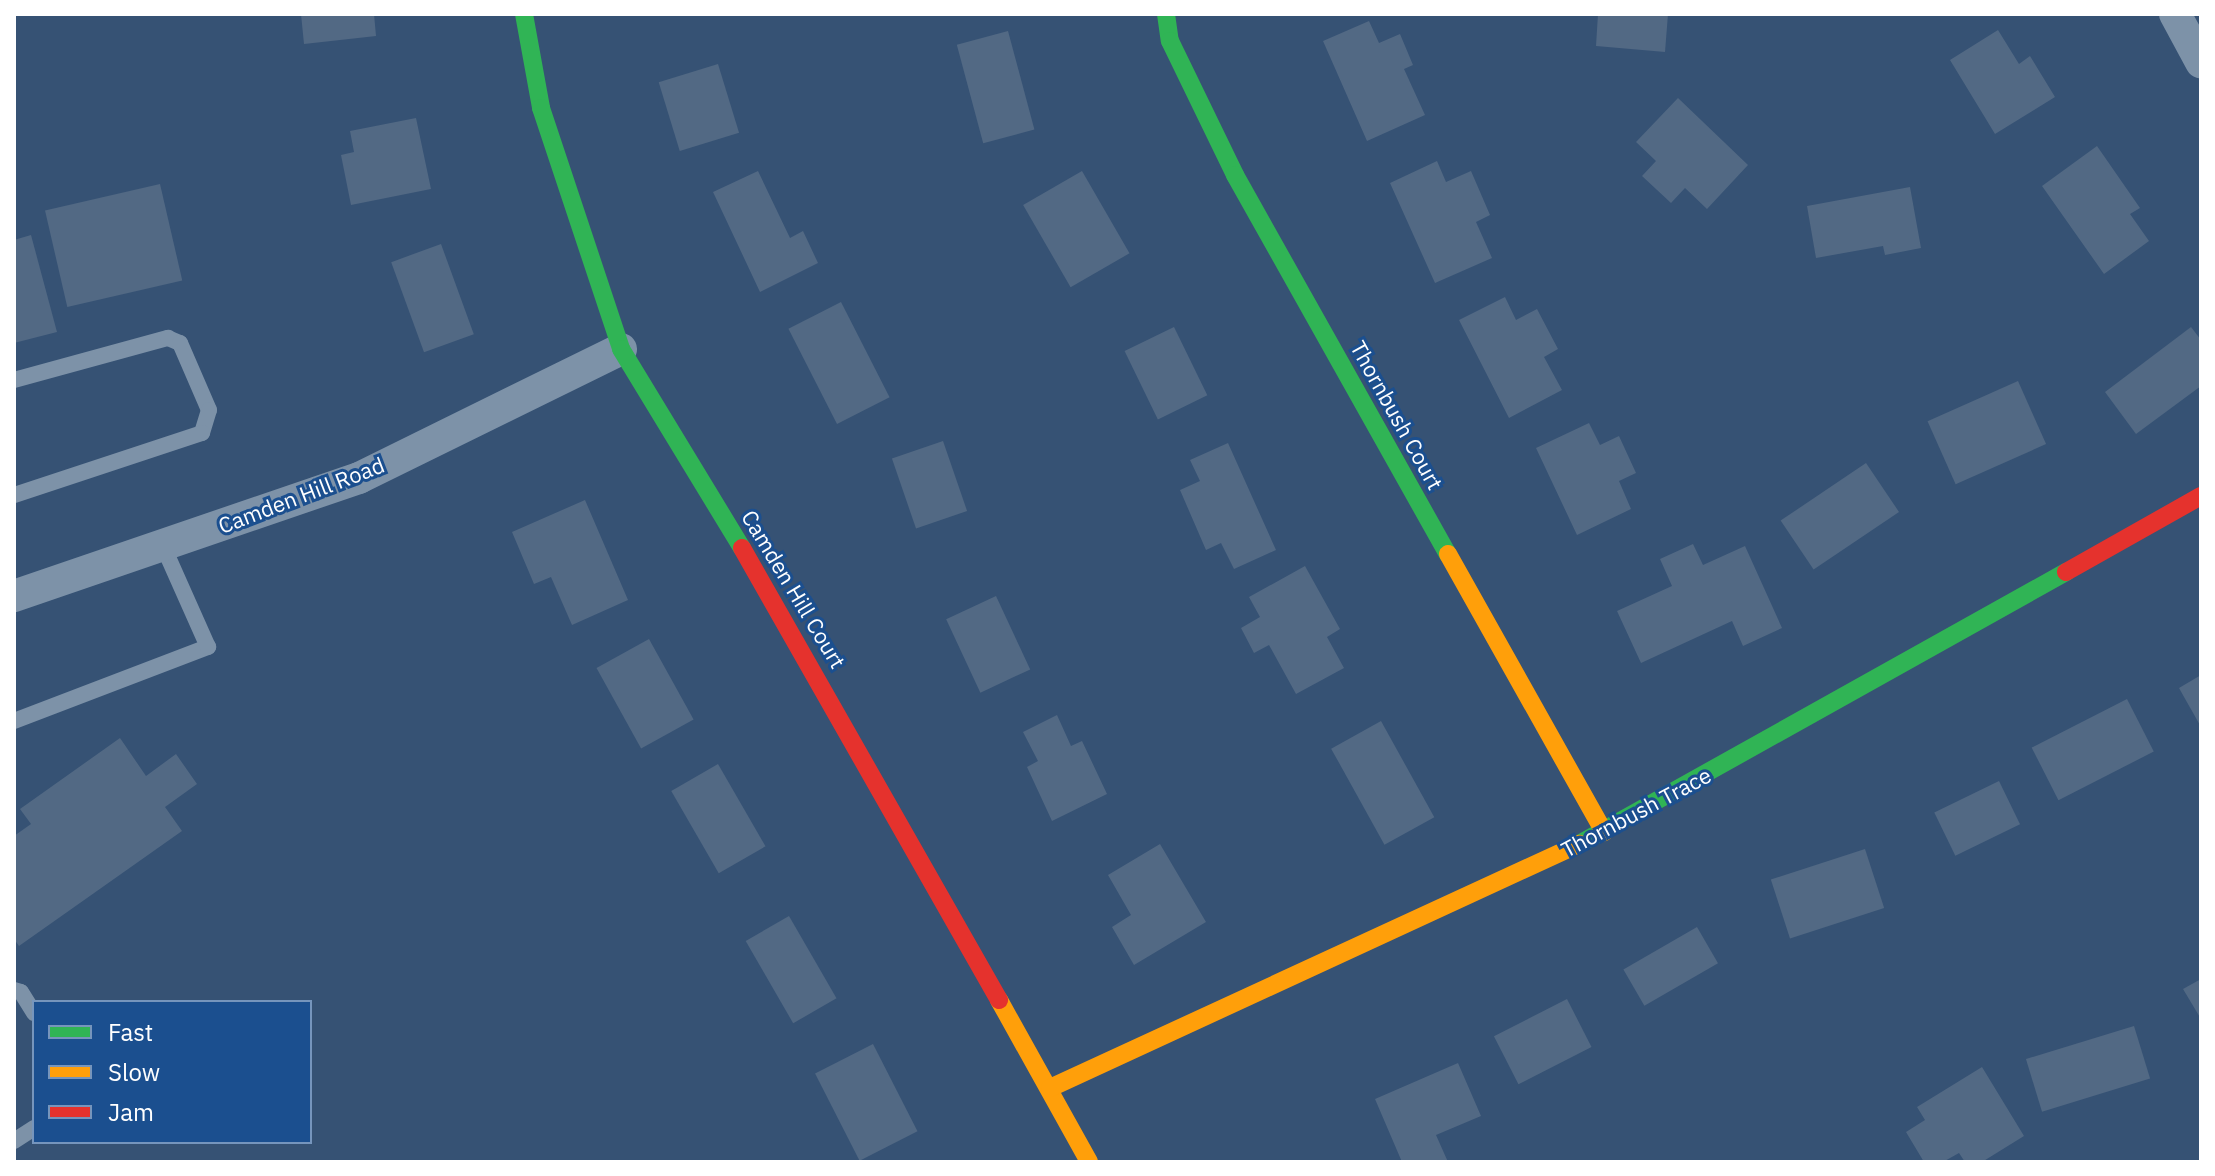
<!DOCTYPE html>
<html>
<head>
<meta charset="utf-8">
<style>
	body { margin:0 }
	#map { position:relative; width:2215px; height:1176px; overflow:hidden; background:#365274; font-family:"IBM Plex Sans",sans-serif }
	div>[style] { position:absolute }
	.building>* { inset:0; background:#526984; transform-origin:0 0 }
	.lane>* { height:16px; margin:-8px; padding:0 8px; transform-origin:8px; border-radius:8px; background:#7d92a8 }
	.street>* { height:32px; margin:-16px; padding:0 16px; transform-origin:16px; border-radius:16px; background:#7d92a8 }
	.fast>* { height:18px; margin:-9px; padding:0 9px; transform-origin:9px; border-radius:9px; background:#30b455 }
	.slow>* { height:18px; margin:-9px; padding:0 9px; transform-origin:9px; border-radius:9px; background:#ff9f0a }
	.jam>* { height:18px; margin:-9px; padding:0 9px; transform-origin:9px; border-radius:9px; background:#e5322d }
	span { translate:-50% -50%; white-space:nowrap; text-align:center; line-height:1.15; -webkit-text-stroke:6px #1b4f8f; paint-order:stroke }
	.street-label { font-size:22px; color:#fff }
	.frame { position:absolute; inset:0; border:16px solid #fff; pointer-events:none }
	.legend { position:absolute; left:32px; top:1000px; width:280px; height:144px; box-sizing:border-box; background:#1b4f8f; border:2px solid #7695bc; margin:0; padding:10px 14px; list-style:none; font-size:24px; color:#fff }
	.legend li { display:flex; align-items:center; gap:16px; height:40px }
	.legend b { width:40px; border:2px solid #7695bc }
</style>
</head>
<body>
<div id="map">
	<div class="building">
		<i style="clip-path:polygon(301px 14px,374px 14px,376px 36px,304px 44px)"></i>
		<i style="clip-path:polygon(1598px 14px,1668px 14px,1665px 52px,1596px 46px)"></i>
		<i style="clip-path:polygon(1369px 21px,1379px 43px,1400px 34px,1413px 65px,1404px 69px,1425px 115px,1367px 141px,1323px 41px)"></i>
		<i style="clip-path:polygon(1998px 30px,2019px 64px,2030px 56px,2055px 97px,1995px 134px,1950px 60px)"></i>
		<i style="left:1008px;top:31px;width:102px;height:53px;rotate:75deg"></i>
		<i style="left:718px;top:64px;width:72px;height:62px;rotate:73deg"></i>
		<i style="clip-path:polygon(1678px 98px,1748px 165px,1707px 209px,1685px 188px,1671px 203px,1642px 176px,1656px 161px,1636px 142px)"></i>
		<i style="clip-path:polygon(416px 118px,431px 189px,351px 205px,341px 155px,354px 152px,350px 131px)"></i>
		<i style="clip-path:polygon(2097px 146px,2140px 208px,2130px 214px,2149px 241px,2104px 274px,2042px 186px)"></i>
		<i style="clip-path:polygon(1437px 161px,1446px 182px,1471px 171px,1490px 215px,1476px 222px,1492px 258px,1435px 283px,1390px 183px)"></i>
		<i style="clip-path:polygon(758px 171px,790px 238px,803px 231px,818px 263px,760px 292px,713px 192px)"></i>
		<i style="left:1082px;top:171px;width:95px;height:68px;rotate:60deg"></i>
		<i style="left:160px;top:184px;width:99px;height:118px;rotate:77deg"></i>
		<i style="clip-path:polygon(1910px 187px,1921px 248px,1885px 255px,1883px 246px,1816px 258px,1807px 206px)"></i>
		<i style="clip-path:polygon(31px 235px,57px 332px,14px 343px,14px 240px)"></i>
		<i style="left:441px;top:244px;width:96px;height:53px;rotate:70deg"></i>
		<i style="clip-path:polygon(1505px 297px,1516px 320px,1537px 309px,1558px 349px,1544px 357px,1562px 390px,1509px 418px,1459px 320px)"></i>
		<i style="left:841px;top:302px;width:107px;height:59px;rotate:63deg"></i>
		<i style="left:1174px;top:327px;width:76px;height:55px;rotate:64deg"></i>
		<i style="clip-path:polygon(2191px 327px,2201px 340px,2201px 386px,2136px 434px,2105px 392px)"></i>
		<i style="left:2018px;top:381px;width:69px;height:99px;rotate:66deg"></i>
		<i style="clip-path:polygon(1589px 423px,1600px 445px,1619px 436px,1636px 473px,1619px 481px,1631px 509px,1577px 535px,1536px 448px)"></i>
		<i style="left:943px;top:441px;width:74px;height:54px;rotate:71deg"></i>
		<i style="clip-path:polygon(1228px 443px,1276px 550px,1234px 569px,1221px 543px,1206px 550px,1180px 490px,1200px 481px,1190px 460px)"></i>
		<i style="left:1866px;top:463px;width:59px;height:103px;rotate:56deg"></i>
		<i style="clip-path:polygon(585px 500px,628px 600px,572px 625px,551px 577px,534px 584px,512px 532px)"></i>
		<i style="clip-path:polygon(1693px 544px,1703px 565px,1745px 546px,1782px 628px,1743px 646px,1732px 621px,1641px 663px,1617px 611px,1672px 586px,1660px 559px)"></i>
		<i style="clip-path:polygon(1305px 566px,1340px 629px,1327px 637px,1344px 668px,1296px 694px,1269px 645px,1254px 653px,1241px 628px,1260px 617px,1249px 597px)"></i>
		<i style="left:996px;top:596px;width:81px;height:55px;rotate:65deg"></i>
		<i style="left:649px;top:639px;width:92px;height:60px;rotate:61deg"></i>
		<i style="clip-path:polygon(2201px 675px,2201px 727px,2179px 688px)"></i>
		<i style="left:2127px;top:699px;width:59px;height:107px;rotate:63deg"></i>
		<i style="clip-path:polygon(1057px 715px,1071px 746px,1082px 741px,1107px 794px,1052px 821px,1027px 767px,1038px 761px,1023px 732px)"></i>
		<i style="left:1381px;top:721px;width:110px;height:57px;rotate:61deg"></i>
		<i style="clip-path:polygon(120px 738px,146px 776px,176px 754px,197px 784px,165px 807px,182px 831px,19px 946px,14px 939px,14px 836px,31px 824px,20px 809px)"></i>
		<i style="left:718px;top:764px;width:95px;height:54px;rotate:60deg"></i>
		<i style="left:1999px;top:781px;width:48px;height:72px;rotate:64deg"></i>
		<i style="clip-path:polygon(1160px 844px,1206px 922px,1134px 965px,1112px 927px,1131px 915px,1108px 875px)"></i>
		<i style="left:1865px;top:849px;width:62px;height:99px;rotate:72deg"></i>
		<i style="left:789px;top:916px;width:95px;height:50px;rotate:60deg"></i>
		<i style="left:1697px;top:927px;width:42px;height:85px;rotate:60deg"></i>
		<i style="clip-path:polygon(2201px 979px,2201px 1019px,2183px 989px)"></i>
		<i style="left:1567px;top:999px;width:54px;height:82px;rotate:63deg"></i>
		<i style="left:2134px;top:1026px;width:55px;height:113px;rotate:73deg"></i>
		<i style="left:873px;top:1044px;width:98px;height:65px;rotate:63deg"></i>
		<i style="clip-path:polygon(1458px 1063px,1481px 1116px,1436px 1135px,1448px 1162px,1402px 1162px,1375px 1099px)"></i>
		<i style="clip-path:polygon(1982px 1067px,2024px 1136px,1982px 1162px,1965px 1162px,1959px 1153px,1943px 1162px,1924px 1162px,1906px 1132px,1925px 1120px,1917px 1107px)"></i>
	</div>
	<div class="lane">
		<i style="left:14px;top:380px;width:160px;rotate:-15.3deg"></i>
		<i style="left:168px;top:338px;width:13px;rotate:23deg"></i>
		<i style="left:180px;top:343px;width:73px;rotate:66.6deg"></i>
		<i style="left:209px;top:410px;width:24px;rotate:107deg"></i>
		<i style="left:202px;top:433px;width:198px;rotate:161.7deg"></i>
		<i style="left:14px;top:721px;width:208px;rotate:-20.9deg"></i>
		<i style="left:208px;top:647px;width:111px;rotate:-114deg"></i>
		<i style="left:14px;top:990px;width:7px;rotate:16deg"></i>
		<i style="left:21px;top:992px;width:25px;rotate:58deg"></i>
		<i style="left:14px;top:1141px;width:24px;rotate:-33deg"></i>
	</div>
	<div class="street">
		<i style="left:2175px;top:14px;width:55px;rotate:61.6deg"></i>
		<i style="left:14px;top:596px;width:365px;rotate:-18.9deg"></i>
		<i style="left:359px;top:478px;width:292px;rotate:-26.2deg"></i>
	</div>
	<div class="fast">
		<i style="left:524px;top:14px;width:96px;rotate:79.7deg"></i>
		<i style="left:541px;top:108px;width:254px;rotate:71.6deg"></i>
		<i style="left:621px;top:349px;width:233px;rotate:58.7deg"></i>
		<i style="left:1166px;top:14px;width:27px;rotate:82deg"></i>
		<i style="left:1170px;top:41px;width:149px;rotate:64.1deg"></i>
		<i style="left:1235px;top:175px;width:435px;rotate:60.7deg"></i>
		<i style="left:1579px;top:844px;width:558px;rotate:-29.18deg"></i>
	</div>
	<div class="slow">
		<i style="left:1448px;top:554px;width:319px;rotate:60.7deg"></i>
		<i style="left:999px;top:1000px;width:185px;rotate:60.9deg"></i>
		<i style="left:1050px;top:1088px;width:583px;rotate:-24.76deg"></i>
	</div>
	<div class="jam">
		<i style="left:742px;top:548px;width:520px;rotate:60.38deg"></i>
		<i style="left:2066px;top:572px;width:155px;rotate:-29.4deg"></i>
	</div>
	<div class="street-label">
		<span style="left:1397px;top:415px;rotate:61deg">Thornbush Court</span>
		<span style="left:301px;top:495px;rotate:-21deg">Camden Hill Road</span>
		<span style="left:794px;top:589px;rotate:59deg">Camden Hill Court</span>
		<span style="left:1636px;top:812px;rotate:-28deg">Thornbush Trace</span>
	</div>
	<div class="frame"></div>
	<ul class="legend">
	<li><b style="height:10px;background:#30b455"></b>Fast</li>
	<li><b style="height:10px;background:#ff9f0a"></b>Slow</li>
	<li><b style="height:10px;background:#e5322d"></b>Jam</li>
	</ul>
</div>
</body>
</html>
